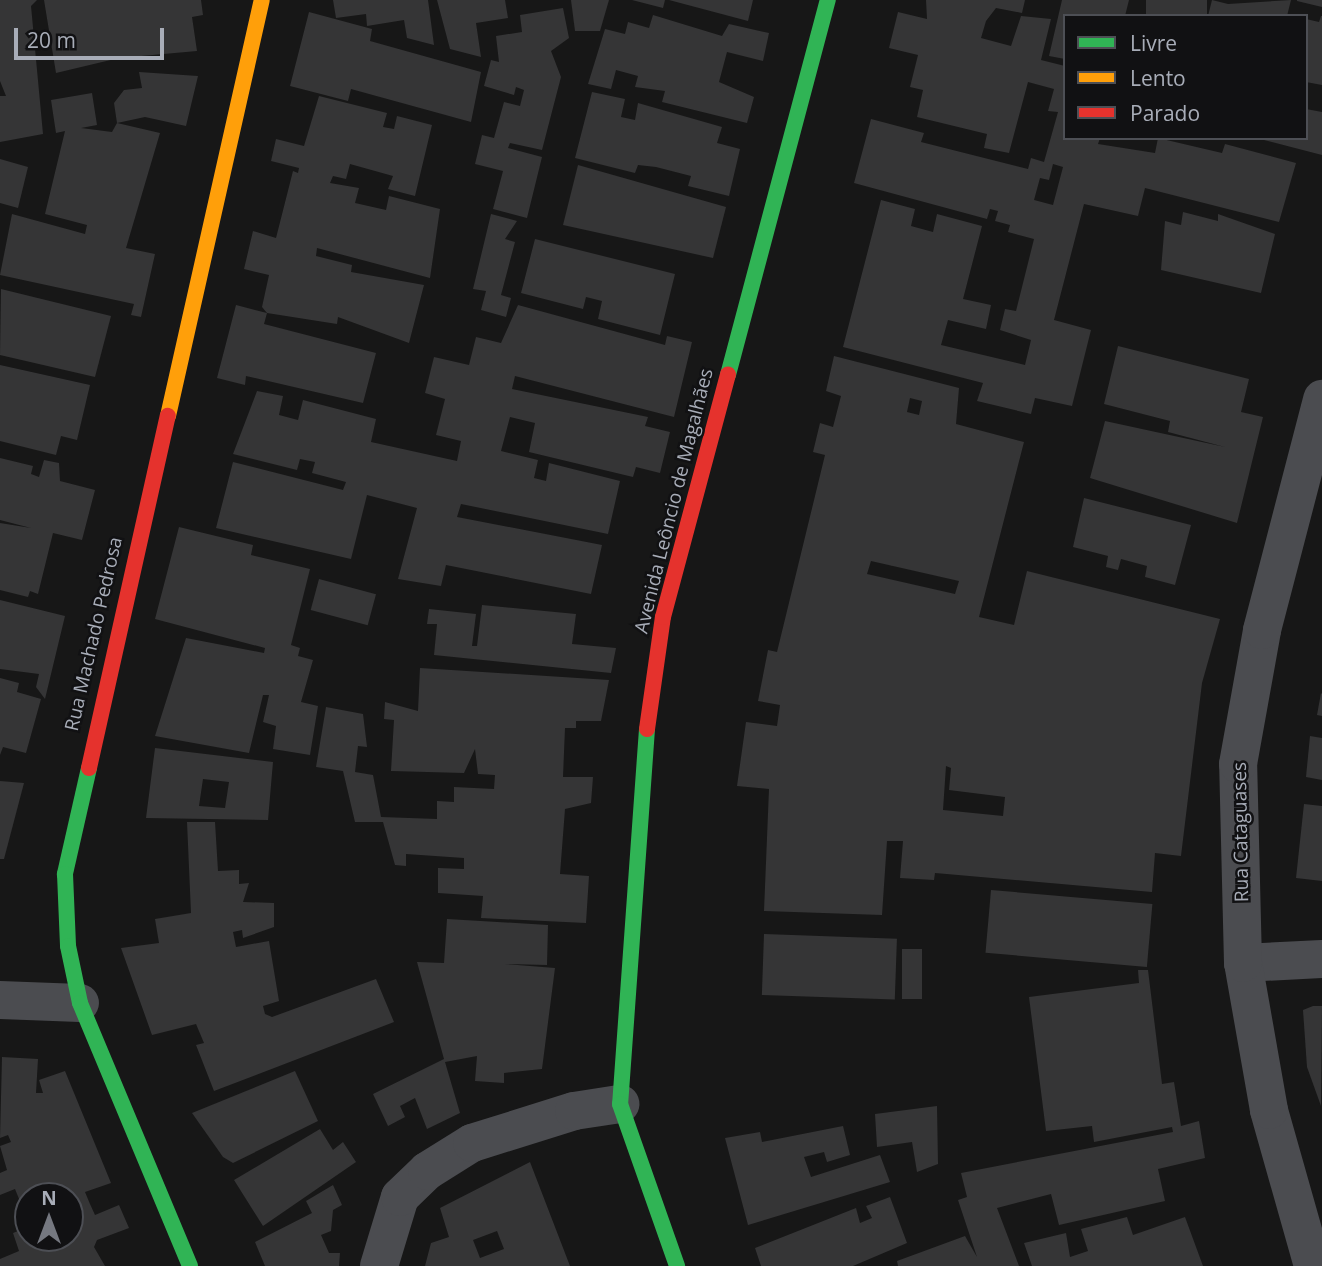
<!DOCTYPE html>
<html>
<head>
<meta charset="utf-8">
<style>
	body { margin:0 }
	#map { position:relative; width:1322px; height:1266px; overflow:hidden; background:#171717; font-family:"Open Sans",sans-serif }
	div>[style] { position:absolute }
	.building>* { inset:0; background:#353536; transform-origin:0 0 }
	.street>* { height:38px; margin:-19px; padding:0 19px; transform-origin:19px; border-radius:19px; background:#4b4c50 }
	.fast>* { height:16px; margin:-8px; padding:0 8px; transform-origin:8px; border-radius:8px; background:#30b455 }
	.slow>* { height:16px; margin:-8px; padding:0 8px; transform-origin:8px; border-radius:8px; background:#ff9f0a }
	.jam>* { height:16px; margin:-8px; padding:0 8px; transform-origin:8px; border-radius:8px; background:#e5322d }
	span { translate:-50% -50%; white-space:nowrap; text-align:center; line-height:1.15; -webkit-text-stroke:5px #111113; paint-order:stroke }
	.street-label { font-size:19px; color:#a8adb8 }
	.legend { position:absolute; left:1063px; top:14px; width:245px; height:126px; box-sizing:border-box; background:#111113; border:2px solid #4d4f55; margin:0; padding:9px 12px; list-style:none; font-size:21px; color:#a8adb8 }
	.legend li { display:flex; align-items:center; gap:14px; height:35px }
	.legend b { width:35px; border:2px solid #4d4f55 }
	.north { position:absolute; left:14px; top:1182px; width:70px; height:70px; box-sizing:border-box; background:#111113; border:2px solid #4d4f55; border-radius:50%; rotate:0deg; font-size:19px; font-weight:700; line-height:28px; text-align:center; color:#a8adb8 }
	.north::after { content:''; display:block; margin:auto; width:24px; height:32px; background:#757880; clip-path:polygon(50% 0,100% 100%,50% 72%,0 100%) }
	.scale { position:absolute; left:14px; top:28px; width:150px; height:32px; box-sizing:border-box; border:4px solid #a8adb8; border-top:0; padding-left:9px; font-size:21px; line-height:24px; white-space:nowrap; color:#a8adb8; -webkit-text-stroke:5px #111113; paint-order:stroke }
</style>
</head>
<body>
<div id="map">
	<div class="building">
		<i style="clip-path:polygon(0 0,37px 0,31px 6px,43px 134px,0 142px,0 96px,6px 96px,0 81px)"></i>
		<i style="clip-path:polygon(44px 0,201px 0,203px 15px,192px 17px,197px 51px,119px 58px,56px 73px)"></i>
		<i style="clip-path:polygon(333px 0,428px 0,434px 45px,407px 38px,404px 20px,367px 26px,366px 14px,336px 18px)"></i>
		<i style="clip-path:polygon(437px 0,505px 0,508px 18px,476px 23px,481px 57px,450px 49px)"></i>
		<i style="clip-path:polygon(571px 0,609px 0,600px 31px,575px 31px)"></i>
		<i style="clip-path:polygon(632px 0,665px 0,663px 8px)"></i>
		<i style="clip-path:polygon(669px 0,753px 0,748px 21px)"></i>
		<i style="clip-path:polygon(evenodd,926px 0,1025px 0,1022px 13px,996px 8px,986px 21px,981px 38px,1011px 46px,1021px 16px,1051px 19px,1041px 60px,1065px 66px,1065px 138px,1100px 138px,1098px 144px,1155px 153px,1158px 138px,1222px 153px,1225px 144px,1296px 163px,1279px 222px,1145px 188px,1138px 216px,1084px 204px,1054px 320px,1091px 330px,1072px 406px,1035px 398px,1031px 414px,977px 401px,983px 383px,843px 347px,881px 200px,915px 209px,911px 226px,933px 232px,937px 214px,982px 226px,963px 299px,991px 305px,986px 329px,948px 320px,941px 345px,1025px 365px,1031px 340px,1000px 330px,1005px 309px,1016px 311px,1034px 239px,1008px 232px,1010px 225px,995px 221px,998px 211px,990px 209px,987px 219px,854px 183px,871px 119px,924px 133px,921px 142px,1028px 169px,1031px 158px,1044px 162px,1058px 112px,1048px 111px,1054px 89px,1028px 82px,1009px 153px,984px 148px,987px 134px,917px 117px,923px 90px,910px 87px,918px 55px,889px 48px,898px 12px,927px 19px,926px 0,1053px 164px,1063px 167px,1053px 205px,1034px 200px,1040px 178px,1049px 180px,1053px 164px)"></i>
		<i style="clip-path:polygon(1062px 0,1129px 0,1125px 16px,1065px 16px,1065px 59px,1049px 56px)"></i>
		<i style="left:1146px;top:0;width:61px;height:16px"></i>
		<i style="clip-path:polygon(1212px 0,1228px 4px,1291px 0,1287px 16px,1208px 16px)"></i>
		<i style="clip-path:polygon(1297px 0,1322px 0,1322px 7px,1297px 1px)"></i>
		<i style="clip-path:polygon(563px 8px,569px 38px,551px 51px,561px 77px,542px 150px,510px 143px,508px 148px,542px 157px,527px 218px,493px 209px,503px 171px,475px 164px,482px 135px,494px 138px,504px 102px,520px 106px,524px 90px,516px 87px,514px 95px,484px 86px,491px 60px,499px 62px,496px 36px,522px 32px,520px 15px)"></i>
		<i style="clip-path:polygon(309px 12px,372px 29px,370px 41px,481px 72px,471px 122px,351px 89px,348px 101px,290px 86px)"></i>
		<i style="clip-path:polygon(653px 15px,722px 36px,729px 24px,769px 33px,763px 61px,727px 52px,719px 82px,754px 97px,747px 123px,662px 102px,665px 91px,635px 87px,638px 76px,616px 70px,611px 89px,588px 84px,605px 29px,625px 34px,628px 22px,649px 28px)"></i>
		<i style="clip-path:polygon(1321px 16px,1322px 16px,1322px 85px,1306px 82px,1306px 19px,1319px 22px)"></i>
		<i style="clip-path:polygon(139px 72px,198px 76px,186px 126px,145px 117px,117px 123px,114px 103px,124px 90px,142px 88px)"></i>
		<i style="clip-path:polygon(592px 92px,625px 99px,621px 117px,635px 120px,638px 103px,722px 127px,717px 143px,740px 149px,729px 196px,688px 186px,691px 176px,656px 167px,638px 165px,635px 173px,575px 158px)"></i>
		<i style="clip-path:polygon(92px 93px,97px 125px,81px 128px,112px 132px,117px 123px,160px 133px,126px 248px,155px 254px,141px 317px,131px 315px,134px 304px,0 275px,12px 214px,85px 234px,87px 225px,45px 214px,65px 131px,56px 133px,51px 100px)"></i>
		<i style="clip-path:polygon(319px 96px,387px 113px,383px 127px,394px 129px,397px 116px,432px 125px,415px 196px,388px 189px,393px 176px,350px 164px,346px 179px,333px 176px,330px 183px,359px 188px,355px 203px,386px 210px,389px 196px,440px 209px,430px 278px,317px 248px,316px 256px,352px 265px,351px 272px,424px 285px,409px 343px,338px 317px,337px 324px,267px 313px,262px 307px,269px 275px,244px 269px,253px 231px,276px 238px,293px 171px,298px 173px,299px 168px,271px 161px,276px 139px,304px 146px)"></i>
		<i style="clip-path:polygon(1306px 109px,1322px 112px,1322px 155px,1260px 139px,1306px 138px)"></i>
		<i style="clip-path:polygon(0 159px,28px 167px,18px 208px,0 203px)"></i>
		<i style="clip-path:polygon(578px 165px,726px 207px,713px 258px,563px 225px)"></i>
		<i style="clip-path:polygon(1183px 212px,1218px 221px,1218px 214px,1275px 234px,1261px 293px,1161px 270px,1165px 221px,1181px 225px)"></i>
		<i style="clip-path:polygon(491px 214px,517px 221px,505px 239px,515px 242px,501px 295px,511px 298px,506px 317px,481px 310px,486px 291px,473px 289px)"></i>
		<i style="clip-path:polygon(535px 239px,675px 274px,660px 335px,598px 319px,602px 301px,586px 297px,583px 309px,521px 293px)"></i>
		<i style="clip-path:polygon(1px 289px,111px 316px,95px 377px,0 355px)"></i>
		<i style="clip-path:polygon(236px 305px,267px 313px,264px 324px,376px 353px,363px 403px,246px 376px,245px 385px,217px 378px)"></i>
		<i style="clip-path:polygon(518px 305px,665px 345px,667px 336px,692px 342px,674px 417px,515px 376px,512px 389px,648px 417px,645px 426px,670px 432px,660px 473px,636px 467px,633px 477px,529px 452px,535px 423px,510px 417px,501px 451px,538px 460px,534px 478px,546px 481px,549px 463px,620px 481px,608px 534px,461px 504px,457px 517px,602px 545px,591px 594px,446px 565px,441px 586px,398px 579px,417px 508px,367px 495px,351px 559px,216px 528px,233px 462px,343px 490px,346px 482px,312px 473px,315px 462px,300px 459px,297px 470px,233px 454px,257px 391px,283px 396px,279px 415px,298px 420px,303px 400px,376px 419px,371px 442px,457px 461px,461px 441px,436px 435px,445px 399px,425px 393px,434px 357px,469px 365px,476px 337px,501px 343px)"></i>
		<i style="clip-path:polygon(1118px 346px,1249px 379px,1241px 412px,1263px 417px,1237px 523px,1090px 478px,1105px 421px,1225px 447px,1168px 432px,1170px 421px,1104px 404px)"></i>
		<i style="clip-path:polygon(evenodd,834px 356px,959px 388px,956px 424px,1024px 442px,979px 617px,1014px 625px,1027px 571px,1220px 619px,1202px 683px,1181px 856px,1155px 853px,1152px 892px,935px 873px,934px 880px,900px 878px,903px 841px,887px 841px,882px 915px,764px 911px,769px 789px,737px 786px,746px 722px,777px 726px,780px 705px,758px 701px,768px 650px,777px 652px,825px 455px,813px 452px,820px 423px,833px 427px,841px 396px,826px 391px,834px 356px,910px 398px,922px 401px,919px 415px,907px 412px,910px 398px,834px 356px,871px 561px,959px 581px,955px 594px,867px 574px,871px 561px,834px 356px,946px 766px,951px 768px,949px 790px,1005px 797px,1003px 816px,943px 810px,946px 766px)"></i>
		<i style="clip-path:polygon(0 365px,90px 385px,77px 440px,61px 436px,56px 455px,0 441px)"></i>
		<i style="clip-path:polygon(0 458px,33px 466px,31px 474px,39px 477px,44px 460px,59px 463px,60px 481px,95px 490px,82px 540px,53px 533px,38px 594px,30px 591px,28px 597px,0 590px,0 523px,31px 528px,0 520px)"></i>
		<i style="clip-path:polygon(1084px 498px,1191px 525px,1175px 585px,1145px 577px,1147px 566px,1121px 559px,1118px 570px,1106px 567px,1108px 556px,1073px 547px)"></i>
		<i style="clip-path:polygon(179px 527px,253px 545px,251px 555px,310px 569px,291px 645px,300px 648px,298px 656px,313px 660px,301px 702px,318px 706px,310px 755px,273px 749px,276px 726px,263px 722px,269px 695px,263px 695px,249px 753px,155px 736px,186px 638px,264px 653px,265px 648px,155px 619px)"></i>
		<i style="left:319px;top:579px;width:59px;height:32px;rotate:15deg"></i>
		<i style="clip-path:polygon(0 600px,65px 616px,45px 699px,36px 687px,39px 674px,0 669px)"></i>
		<i style="clip-path:polygon(482px 605px,576px 614px,572px 644px,616px 648px,611px 673px,434px 655px,437px 624px,427px 624px,429px 609px,476px 614px,472px 646px,477px 646px)"></i>
		<i style="clip-path:polygon(420px 668px,609px 680px,601px 721px,576px 721px,576px 728px,565px 728px,563px 777px,593px 777px,591px 803px,565px 809px,560px 874px,589px 876px,586px 923px,481px 918px,483px 896px,438px 893px,438px 868px,464px 869px,464px 858px,406px 854px,406px 866px,395px 865px,383px 822px,355px 822px,343px 771px,316px 767px,326px 707px,363px 714px,367px 747px,358px 746px,355px 772px,373px 775px,381px 817px,437px 819px,437px 801px,454px 802px,454px 787px,494px 789px,495px 775px,478px 774px,475px 749px,464px 773px,391px 771px,394px 720px,384px 719px,385px 702px,418px 711px)"></i>
		<i style="clip-path:polygon(0 678px,19px 683px,17px 692px,41px 699px,26px 753px,3px 747px,0 755px)"></i>
		<i style="clip-path:polygon(1321px 693px,1322px 694px,1322px 716px,1317px 715px)"></i>
		<i style="clip-path:polygon(1310px 736px,1322px 738px,1322px 780px,1306px 777px)"></i>
		<i style="clip-path:polygon(evenodd,155px 748px,273px 762px,268px 820px,146px 818px,155px 748px,203px 779px,229px 782px,225px 808px,199px 806px,203px 779px)"></i>
		<i style="clip-path:polygon(0 781px,24px 783px,4px 859px,0 859px)"></i>
		<i style="clip-path:polygon(1304px 804px,1322px 806px,1322px 881px,1296px 878px)"></i>
		<i style="clip-path:polygon(187px 822px,215px 822px,218px 871px,239px 870px,239px 884px,249px 883px,243px 902px,274px 903px,274px 927px,243px 938px,242px 930px,233px 932px,236px 947px,269px 941px,279px 1001px,263px 1006px,265px 1014px,272px 1017px,376px 979px,394px 1022px,214px 1091px,196px 1045px,204px 1043px,196px 1024px,152px 1035px,121px 948px,159px 943px,155px 919px,191px 913px)"></i>
		<i style="left:991px;top:890px;width:162px;height:63px;rotate:5deg"></i>
		<i style="clip-path:polygon(447px 919px,548px 925px,547px 965px,504px 964px,555px 968px,542px 1069px,504px 1073px,504px 1083px,475px 1081px,477px 1056px,445px 1062px,460px 1113px,427px 1129px,415px 1098px,400px 1106px,405px 1117px,388px 1126px,373px 1094px,444px 1059px,417px 962px,444px 963px)"></i>
		<i style="left:764px;top:934px;width:133px;height:61px;rotate:2deg"></i>
		<i style="left:902px;top:949px;width:20px;height:50px"></i>
		<i style="clip-path:polygon(1138px 970px,1148px 970px,1162px 1084px,1174px 1082px,1181px 1126px,1199px 1121px,1205px 1158px,1158px 1169px,1165px 1201px,1059px 1225px,1051px 1194px,997px 1208px,1019px 1266px,898px 1266px,897px 1261px,965px 1236px,977px 1257px,958px 1200px,967px 1197px,961px 1173px,1173px 1132px,1172px 1127px,1094px 1142px,1092px 1126px,1046px 1131px,1029px 997px,1139px 983px)"></i>
		<i style="clip-path:polygon(1313px 1006px,1322px 1006px,1321px 1106px,1307px 1067px,1303px 1010px)"></i>
		<i style="clip-path:polygon(2px 1057px,38px 1059px,36px 1093px,43px 1093px,39px 1080px,65px 1071px,111px 1183px,85px 1192px,90px 1204px,95px 1215px,119px 1205px,129px 1228px,97px 1240px,94px 1247px,105px 1266px,0 1266px,0 1259px,19px 1251px,13px 1233px,28px 1227px,28px 1238px,70px 1238px,70px 1196px,28px 1196px,28px 1221px,15px 1189px,0 1195px,0 1173px,7px 1170px,0 1146px,11px 1142px,8px 1135px,0 1138px)"></i>
		<i style="clip-path:polygon(295px 1071px,318px 1121px,233px 1163px,223px 1157px,192px 1113px)"></i>
		<i style="clip-path:polygon(937px 1106px,938px 1164px,917px 1172px,912px 1142px,877px 1147px,875px 1114px)"></i>
		<i style="clip-path:polygon(843px 1126px,850px 1155px,827px 1162px,824px 1152px,804px 1157px,811px 1177px,880px 1155px,890px 1182px,748px 1225px,725px 1138px,760px 1132px,762px 1142px)"></i>
		<i style="clip-path:polygon(320px 1129px,333px 1150px,343px 1142px,356px 1162px,263px 1226px,234px 1180px)"></i>
		<i style="clip-path:polygon(evenodd,530px 1162px,570px 1266px,425px 1266px,431px 1243px,449px 1237px,440px 1208px,530px 1162px,497px 1231px,504px 1249px,480px 1258px,473px 1240px,497px 1231px)"></i>
		<i style="clip-path:polygon(333px 1185px,342px 1205px,333px 1210px,331px 1231px,321px 1235px,329px 1253px,340px 1253px,339px 1266px,265px 1266px,255px 1242px,312px 1213px,306px 1201px)"></i>
		<i style="clip-path:polygon(890px 1197px,907px 1243px,853px 1266px,761px 1266px,755px 1248px,856px 1208px,860px 1223px,872px 1218px,866px 1206px)"></i>
		<i style="clip-path:polygon(1127px 1217px,1133px 1235px,1185px 1217px,1203px 1266px,1032px 1266px,1024px 1243px,1066px 1233px,1070px 1257px,1088px 1251px,1081px 1229px)"></i>
	</div>
	<div class="street">
		<i style="left:1243px;top:963px;width:79px;rotate:-2.9deg"></i>
		<i style="left:0;top:1000px;width:80px;rotate:2.1deg"></i>
		<i style="left:379px;top:1266px;width:72px;rotate:-73.1deg"></i>
		<i style="left:400px;top:1197px;width:37px;rotate:-44deg"></i>
		<i style="left:427px;top:1171px;width:53px;rotate:-31.9deg"></i>
		<i style="left:472px;top:1143px;width:107px;rotate:-17.4deg"></i>
		<i style="left:574px;top:1111px;width:47px;rotate:-8.7deg"></i>
		<i style="left:1313px;top:1266px;width:162px;rotate:-105.8deg"></i>
		<i style="left:1269px;top:1110px;width:149px;rotate:-100deg"></i>
		<i style="left:1243px;top:963px;width:199px;rotate:-91.4deg"></i>
		<i style="left:1238px;top:764px;width:136px;rotate:-79.8deg"></i>
		<i style="left:1262px;top:630px;width:239px;rotate:-75.4deg"></i>
	</div>
	<div class="fast">
		<i style="left:728px;top:375px;width:388px;rotate:-75.1deg"></i>
		<i style="left:647px;top:729px;width:376px;rotate:94.1deg"></i>
		<i style="left:620px;top:1104px;width:172px;rotate:70.6deg"></i>
		<i style="left:89px;top:768px;width:109px;rotate:102.8deg"></i>
		<i style="left:65px;top:874px;width:72px;rotate:87.6deg"></i>
		<i style="left:68px;top:946px;width:58px;rotate:78.1deg"></i>
		<i style="left:80px;top:1003px;width:285px;rotate:67.3deg"></i>
	</div>
	<div class="slow">
		<i style="left:168px;top:416px;width:426px;rotate:-77.3deg"></i>
	</div>
	<div class="jam">
		<i style="left:647px;top:729px;width:113px;rotate:-81.9deg"></i>
		<i style="left:663px;top:617px;width:251px;rotate:-75deg"></i>
		<i style="left:89px;top:768px;width:361px;rotate:-77.4deg"></i>
	</div>
	<div class="street-label">
		<span style="left:674px;top:501px;rotate:-76deg">Avenida Leôncio de Magalhães</span>
		<span style="left:94px;top:634px;rotate:-77deg">Rua Machado Pedrosa</span>
		<span style="left:1241px;top:832px;rotate:-91deg">Rua Cataguases</span>
	</div>
	<ul class="legend">
	<li><b style="height:9px;background:#30b455"></b>Livre</li>
	<li><b style="height:9px;background:#ff9f0a"></b>Lento</li>
	<li><b style="height:9px;background:#e5322d"></b>Parado</li>
	</ul>
	<div class="north">N</div>
	<div class="scale">20 m</div>
</div>
</body>
</html>
